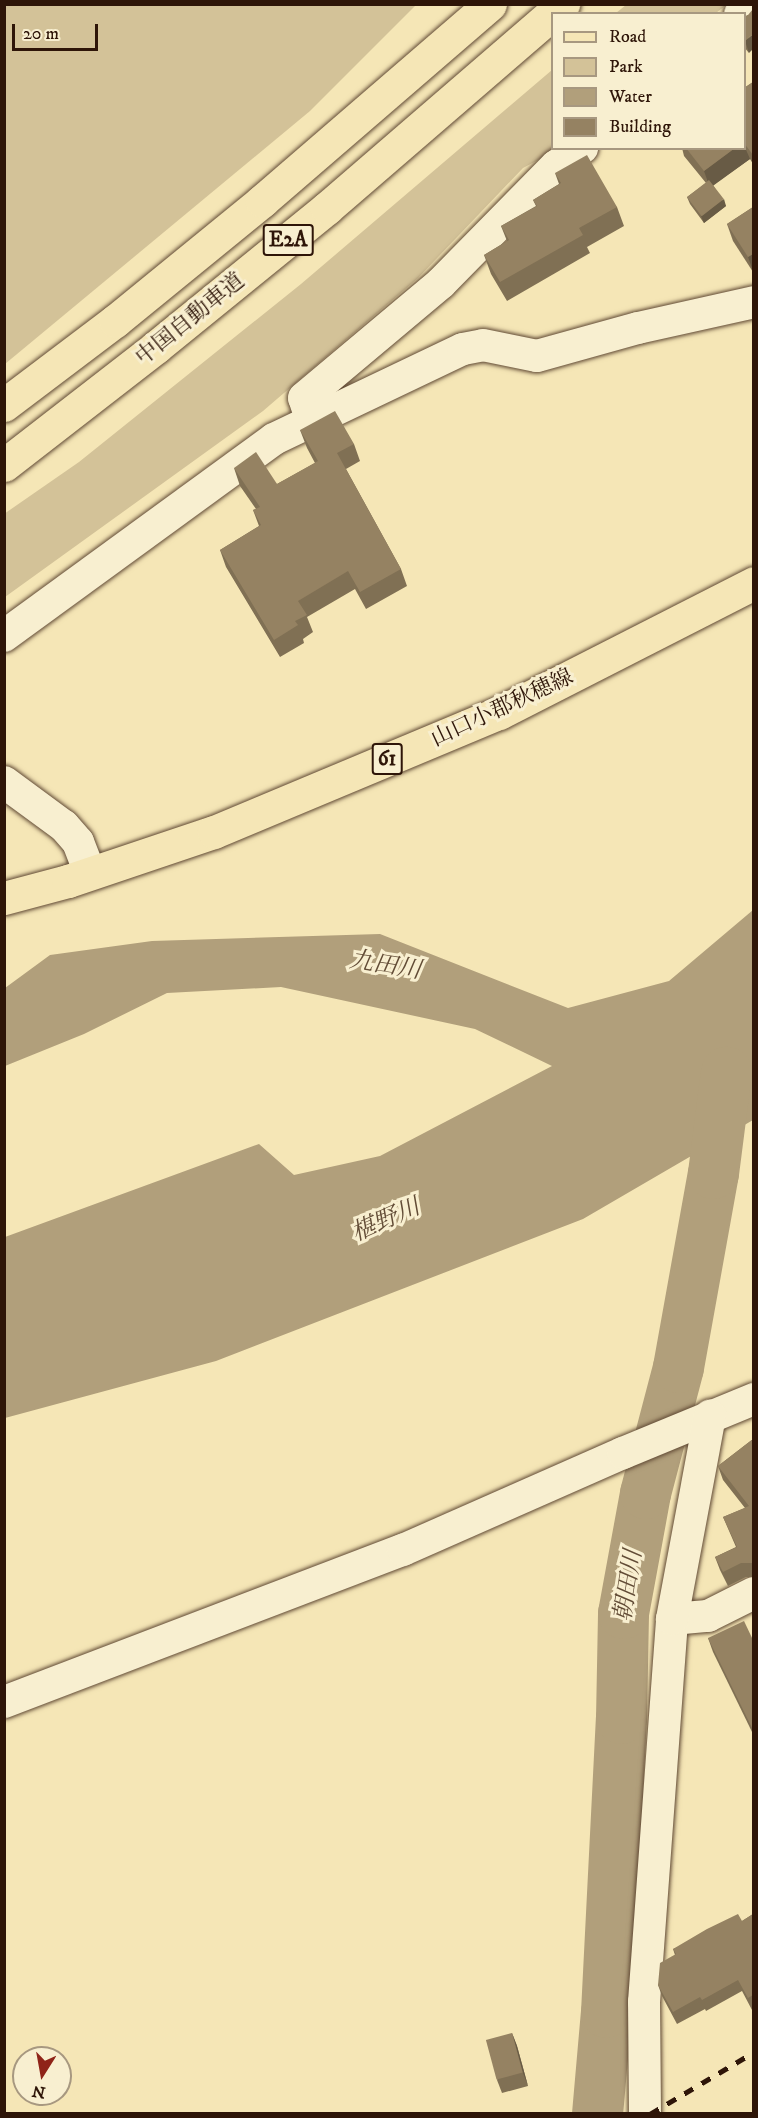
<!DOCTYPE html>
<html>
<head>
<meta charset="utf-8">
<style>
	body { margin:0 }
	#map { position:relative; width:758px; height:2118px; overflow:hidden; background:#f5e6b6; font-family:"IM FELL DW Pica","Noto Serif JP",serif }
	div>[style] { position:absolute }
	.green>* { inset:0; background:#d3c298 }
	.water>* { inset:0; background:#b19f7b }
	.river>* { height:51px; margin:-25.5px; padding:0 25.5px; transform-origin:25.5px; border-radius:25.5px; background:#b19f7b }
	.roads { filter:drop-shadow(0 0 2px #604934) drop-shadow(0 0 2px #604934) }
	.minor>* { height:32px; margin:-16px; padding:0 16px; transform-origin:16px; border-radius:16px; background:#f8efd0 }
	.major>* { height:33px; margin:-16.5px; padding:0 16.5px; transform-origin:16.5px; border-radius:16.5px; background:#f5e6b6 }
	.highway>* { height:33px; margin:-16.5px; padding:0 16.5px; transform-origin:16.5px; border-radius:16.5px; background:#f5e6b6 }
	.rail>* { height:4.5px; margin-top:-2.25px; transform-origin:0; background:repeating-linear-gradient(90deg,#2e1508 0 10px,transparent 0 20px) }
	.wall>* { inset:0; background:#807054 }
	.shaded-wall>* { inset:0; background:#685b45 }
	.building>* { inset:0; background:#958262; transform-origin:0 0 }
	span { translate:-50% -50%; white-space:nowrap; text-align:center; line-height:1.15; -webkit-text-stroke:6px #f8efd0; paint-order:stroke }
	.shield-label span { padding:2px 4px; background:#f8efd0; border:2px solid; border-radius:4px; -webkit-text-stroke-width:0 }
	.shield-label { font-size:21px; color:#2e1508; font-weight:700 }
	.street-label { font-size:22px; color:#2e1508 }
	.water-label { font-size:24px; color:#624c36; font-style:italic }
	.frame { position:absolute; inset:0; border:6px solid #2e1508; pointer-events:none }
	.legend { position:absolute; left:551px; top:12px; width:195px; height:138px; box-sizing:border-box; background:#f8efd0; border:2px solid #a79880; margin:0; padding:8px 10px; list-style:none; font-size:18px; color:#2e1508 }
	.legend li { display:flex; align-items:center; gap:12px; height:30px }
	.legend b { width:30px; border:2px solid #a79880 }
	.north { position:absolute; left:12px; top:2046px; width:60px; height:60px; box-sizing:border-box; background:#f8efd0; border:2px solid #a79880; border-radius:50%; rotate:191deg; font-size:16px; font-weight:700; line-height:24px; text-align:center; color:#2e1508 }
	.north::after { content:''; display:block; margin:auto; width:21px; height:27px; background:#8f2418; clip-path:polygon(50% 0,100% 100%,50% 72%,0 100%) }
	.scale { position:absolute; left:12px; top:24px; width:86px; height:27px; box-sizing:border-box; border:3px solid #2e1508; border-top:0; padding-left:8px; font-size:18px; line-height:21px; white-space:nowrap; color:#2e1508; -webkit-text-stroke:4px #f8efd0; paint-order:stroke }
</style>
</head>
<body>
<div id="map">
	<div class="green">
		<i style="clip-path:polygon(5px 4px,416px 4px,416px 5px,310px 111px,5px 364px)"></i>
		<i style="clip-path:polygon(626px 5px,626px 4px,726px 5px,716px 13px,616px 13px)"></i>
		<i style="clip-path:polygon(552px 70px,552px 148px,559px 149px,523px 168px,418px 278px,263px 411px,5px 597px,4px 514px,79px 462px,301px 284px)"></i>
	</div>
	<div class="water">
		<i style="clip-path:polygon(753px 910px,753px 1120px,583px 1219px,216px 1361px,5px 1418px,5px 1237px,259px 1144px,294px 1175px,380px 1156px,552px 1066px,475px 1029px,281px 987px,167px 993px,84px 1034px,5px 1066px,5px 988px,50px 955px,152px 941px,380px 934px,568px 1008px,669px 981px)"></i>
	</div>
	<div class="river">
		<i style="left:597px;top:2114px;width:102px;rotate:-85deg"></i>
		<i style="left:606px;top:2012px;width:294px;rotate:-87.1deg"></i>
		<i style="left:621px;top:1718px;width:105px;rotate:-88.9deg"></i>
		<i style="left:623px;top:1613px;width:122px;rotate:-79.6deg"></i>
		<i style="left:645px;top:1493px;width:130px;rotate:-75.3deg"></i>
		<i style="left:678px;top:1367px;width:197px;rotate:-79.8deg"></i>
		<i style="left:713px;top:1173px;width:102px;rotate:-82.7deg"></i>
	</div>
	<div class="roads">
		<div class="minor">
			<i style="left:740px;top:14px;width:15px;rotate:-42deg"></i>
			<i style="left:312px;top:422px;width:25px;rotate:-108deg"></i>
			<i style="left:304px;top:398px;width:179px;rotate:-40deg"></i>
			<i style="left:441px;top:283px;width:164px;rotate:-45.5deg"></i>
			<i style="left:556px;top:166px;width:32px;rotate:-35deg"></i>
			<i style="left:4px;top:636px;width:334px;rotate:-36.1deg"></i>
			<i style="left:274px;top:439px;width:209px;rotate:-25.5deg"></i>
			<i style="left:463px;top:349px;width:20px;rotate:-11deg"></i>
			<i style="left:483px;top:345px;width:55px;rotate:11.5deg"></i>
			<i style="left:537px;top:356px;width:105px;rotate:-15.5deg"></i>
			<i style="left:638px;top:328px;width:119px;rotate:-12.6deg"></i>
			<i style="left:4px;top:782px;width:74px;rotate:36.3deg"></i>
			<i style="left:64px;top:826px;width:21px;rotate:49deg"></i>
			<i style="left:78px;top:842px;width:33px;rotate:69deg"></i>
			<i style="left:672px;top:1619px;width:36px;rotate:-5deg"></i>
			<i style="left:708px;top:1616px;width:51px;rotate:-26.6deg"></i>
			<i style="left:4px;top:1702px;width:427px;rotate:-20.9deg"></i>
			<i style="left:403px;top:1550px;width:240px;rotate:-23.8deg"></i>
			<i style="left:623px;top:1453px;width:142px;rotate:-22.4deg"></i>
			<i style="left:645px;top:2114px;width:112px;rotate:-90.5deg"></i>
			<i style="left:644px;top:2002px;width:384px;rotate:-85.8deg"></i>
			<i style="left:672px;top:1619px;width:207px;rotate:-79.4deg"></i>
		</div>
		<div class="major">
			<i style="left:4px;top:898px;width:66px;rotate:-14.9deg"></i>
			<i style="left:68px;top:881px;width:154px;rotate:-18.6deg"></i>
			<i style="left:214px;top:832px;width:309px;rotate:-22.7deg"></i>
			<i style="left:499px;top:713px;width:286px;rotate:-27deg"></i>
		</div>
		<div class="highway">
			<i style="left:4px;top:405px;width:139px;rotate:-37.1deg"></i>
			<i style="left:115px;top:321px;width:190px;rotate:-39.2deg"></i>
			<i style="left:262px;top:201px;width:301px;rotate:-40.8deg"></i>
			<i style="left:4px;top:465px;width:192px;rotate:-37.8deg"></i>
			<i style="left:156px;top:347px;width:220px;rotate:-39.1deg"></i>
			<i style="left:327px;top:208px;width:312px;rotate:-40.8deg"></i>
		</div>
	</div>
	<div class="rail">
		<i style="left:650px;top:2114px;width:121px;rotate:-30.8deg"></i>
	</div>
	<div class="wall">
		<i style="clip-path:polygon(748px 15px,749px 53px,744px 47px,744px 17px)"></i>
		<i style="clip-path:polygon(753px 82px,753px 164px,750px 159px,713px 185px,726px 206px,704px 223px,690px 204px,687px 197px,706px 183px,684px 156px,682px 148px,744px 148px,744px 88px)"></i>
		<i style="clip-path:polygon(555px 173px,617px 207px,624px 226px,587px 247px,590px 253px,507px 301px,491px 274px,484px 255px,507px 241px,501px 226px,536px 206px,533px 200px,559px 184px)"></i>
		<i style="clip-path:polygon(753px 207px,753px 272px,733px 241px,727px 224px)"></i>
		<i style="clip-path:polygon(300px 430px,354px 444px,360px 461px,346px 469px,401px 569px,407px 586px,366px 609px,355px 589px,307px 617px,313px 632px,303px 639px,304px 643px,280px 657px,226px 567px,220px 550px,259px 526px,253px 510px,256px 509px,240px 486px,234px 468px,277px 484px,315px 463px,307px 448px)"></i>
		<i style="clip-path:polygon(753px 1439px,753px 1577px,746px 1577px,728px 1586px,720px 1570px,715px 1557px,736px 1547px,723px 1517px,745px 1508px,723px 1480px,718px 1466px)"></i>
		<i style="clip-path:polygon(708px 1638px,753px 1640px,753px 1734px,713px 1652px)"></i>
		<i style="clip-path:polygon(753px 1914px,753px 2009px,752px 2010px,742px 1991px,706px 2011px,705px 2009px,677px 2024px,662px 1996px,658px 1985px,675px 1955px,673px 1949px,742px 1921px)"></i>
		<i style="clip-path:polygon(512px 2033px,517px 2046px,528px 2086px,502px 2093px,497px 2080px)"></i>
	</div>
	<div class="shaded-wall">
		<i style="clip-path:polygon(753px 34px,753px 49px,749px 53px,745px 41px)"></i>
		<i style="clip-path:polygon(744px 145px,750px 159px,710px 188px,704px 171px,735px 148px,744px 148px)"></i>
		<i style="clip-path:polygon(724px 199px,726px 206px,704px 223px,701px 216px)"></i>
		<i style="clip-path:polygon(753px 254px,753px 271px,748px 257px)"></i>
		<i style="clip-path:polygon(512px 2033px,517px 2046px,528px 2086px,523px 2073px)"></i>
	</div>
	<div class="building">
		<i style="clip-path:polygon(753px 9px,753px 34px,745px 41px,744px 17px,748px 15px)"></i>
		<i style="clip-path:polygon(753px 82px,753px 155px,744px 143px,744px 88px)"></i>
		<i style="clip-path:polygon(686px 148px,735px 148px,704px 171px)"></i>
		<i style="clip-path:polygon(587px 155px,617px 207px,579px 228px,583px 235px,500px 282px,484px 255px,509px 240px,501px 226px,537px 206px,533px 200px,561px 183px,555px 173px)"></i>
		<i style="left:709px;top:180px;width:24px;height:28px;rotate:52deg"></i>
		<i style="clip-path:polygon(753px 207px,753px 254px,748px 257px,727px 224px)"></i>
		<i style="clip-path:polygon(335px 411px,354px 444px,337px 453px,401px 569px,360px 592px,348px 571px,298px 601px,307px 615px,295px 621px,298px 625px,274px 640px,220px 550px,261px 525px,253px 510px,260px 507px,234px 468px,256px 452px,277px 484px,318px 461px,300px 430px)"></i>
		<i style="clip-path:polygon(753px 1439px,753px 1563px,741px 1563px,723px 1572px,715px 1557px,737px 1547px,723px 1517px,749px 1506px,718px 1466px)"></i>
		<i style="clip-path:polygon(744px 1621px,753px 1640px,753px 1730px,708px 1638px)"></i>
		<i style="clip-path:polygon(738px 1914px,742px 1921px,753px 1914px,753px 1995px,748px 1998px,738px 1980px,702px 2000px,700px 1997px,673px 2012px,658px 1985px,660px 1963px,676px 1954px,673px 1949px,707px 1929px)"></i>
		<i style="left:512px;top:2033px;width:41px;height:27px;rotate:75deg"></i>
	</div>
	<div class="shield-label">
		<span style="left:288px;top:240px">E2A</span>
		<span style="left:387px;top:759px">61</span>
	</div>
	<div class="street-label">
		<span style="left:190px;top:319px;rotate:-39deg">中国自動車道</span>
		<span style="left:502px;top:708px;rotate:-25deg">山口小郡秋穂線</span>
	</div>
	<div class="water-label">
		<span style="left:385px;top:966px;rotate:9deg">九田川</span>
		<span style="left:386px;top:1221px;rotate:-24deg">椹野川</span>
		<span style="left:629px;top:1586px;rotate:-81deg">朝田川</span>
	</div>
	<div class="frame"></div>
	<ul class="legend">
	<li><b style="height:8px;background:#f5e6b6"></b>Road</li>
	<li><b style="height:16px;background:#d3c298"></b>Park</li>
	<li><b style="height:16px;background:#b19f7b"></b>Water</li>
	<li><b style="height:16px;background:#958262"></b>Building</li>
	</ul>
	<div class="north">N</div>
	<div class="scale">20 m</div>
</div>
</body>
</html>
